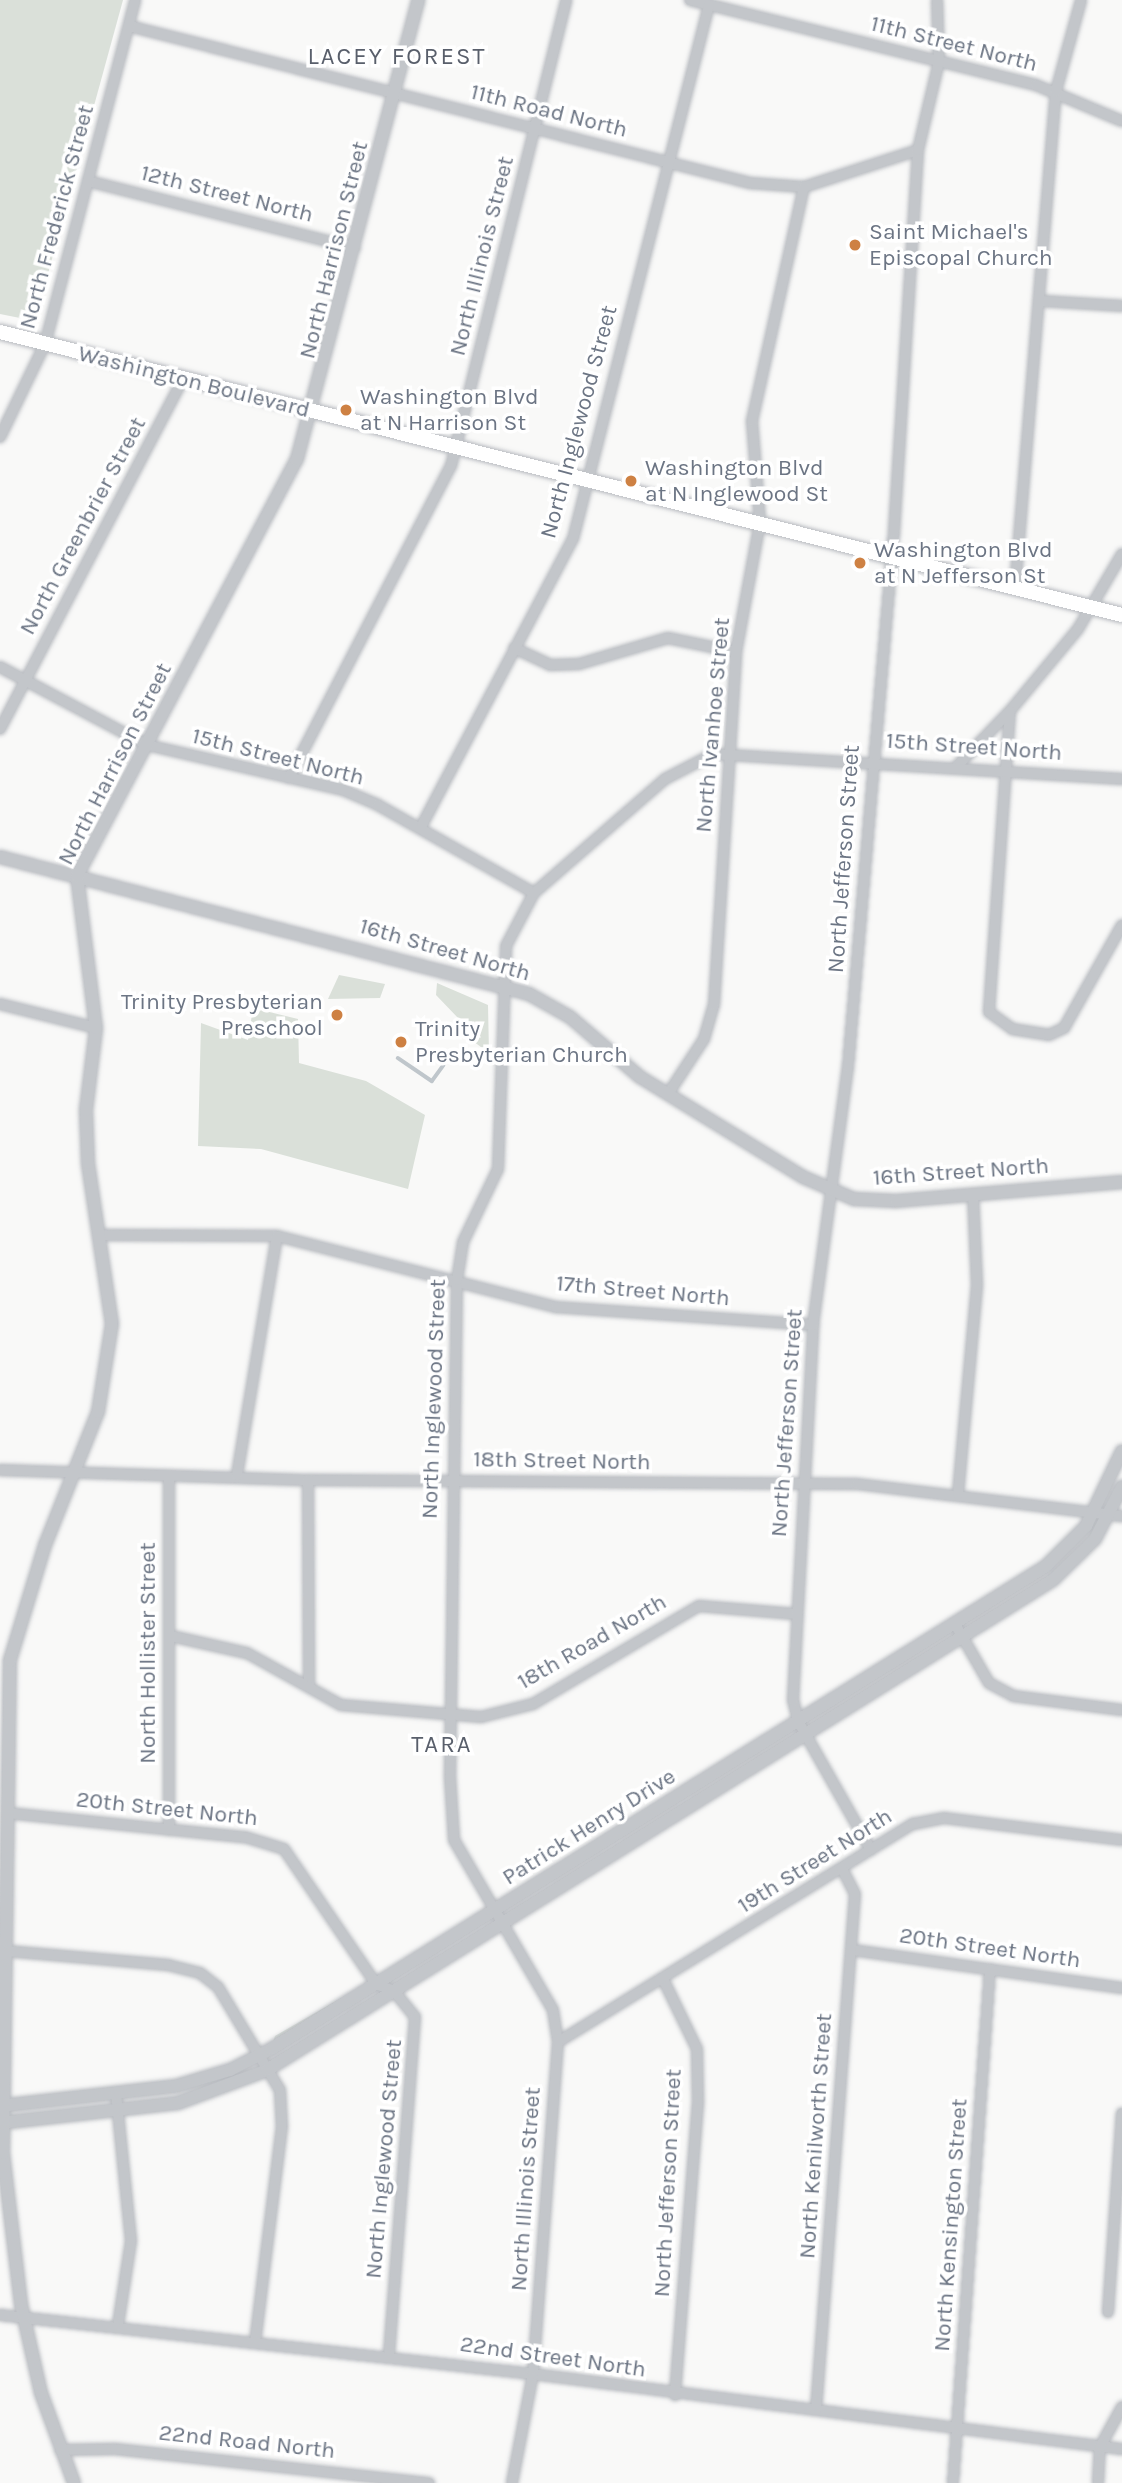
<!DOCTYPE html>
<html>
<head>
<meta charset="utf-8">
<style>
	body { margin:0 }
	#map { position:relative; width:1122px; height:2483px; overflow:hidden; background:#f9f9f8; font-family:Karla,sans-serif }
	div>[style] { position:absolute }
	.green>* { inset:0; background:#dae0d9 }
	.stream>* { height:3.5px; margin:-1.75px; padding:0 1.75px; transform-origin:1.75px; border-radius:1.75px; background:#bfc6cb }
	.roads { filter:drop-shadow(0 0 2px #b8bbc0) drop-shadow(0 0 2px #b8bbc0) }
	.minor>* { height:10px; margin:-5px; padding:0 5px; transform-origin:5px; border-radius:5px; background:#c3c6ca }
	.tertiary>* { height:12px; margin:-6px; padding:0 6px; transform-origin:6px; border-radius:6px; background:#c3c6ca }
	.secondary>* { height:14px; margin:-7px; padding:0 7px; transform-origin:7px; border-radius:7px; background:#fff }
	.dots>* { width:19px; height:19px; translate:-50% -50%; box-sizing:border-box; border:4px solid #fff; border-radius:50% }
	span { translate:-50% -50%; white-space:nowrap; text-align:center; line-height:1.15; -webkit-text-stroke:7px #fff; paint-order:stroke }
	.street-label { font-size:23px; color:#6c7584 }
	.poi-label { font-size:23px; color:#6c7584 }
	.left { translate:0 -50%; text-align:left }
	.right { translate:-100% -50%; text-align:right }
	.neighbourhood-label { font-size:24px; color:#595f6b; letter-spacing:2px }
</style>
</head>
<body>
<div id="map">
	<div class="green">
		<i style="clip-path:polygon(0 0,123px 0,35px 321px,0 314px)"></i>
		<i style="clip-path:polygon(339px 975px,385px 984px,380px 998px,328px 999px)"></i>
		<i style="clip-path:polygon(437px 983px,488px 1005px,489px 1053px,454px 1027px,459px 1019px,436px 995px)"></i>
		<i style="clip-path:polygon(253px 1008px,298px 1019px,299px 1063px,366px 1081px,425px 1115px,408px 1189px,261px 1149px,198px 1146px,201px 1023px,248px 1040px)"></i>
		<i style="clip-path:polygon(355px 1990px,273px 2042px,275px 2036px)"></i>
	</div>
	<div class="stream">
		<i style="left:398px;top:1058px;width:41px;rotate:34.1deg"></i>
		<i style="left:432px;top:1081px;width:19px;rotate:-54deg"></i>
	</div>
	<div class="roads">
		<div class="minor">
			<i style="left:690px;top:0;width:356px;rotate:13.8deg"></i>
			<i style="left:1036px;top:85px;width:93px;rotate:22.7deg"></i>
			<i style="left:129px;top:26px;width:641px;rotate:14.19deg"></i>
			<i style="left:750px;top:183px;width:54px;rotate:4.2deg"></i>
			<i style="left:804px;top:187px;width:120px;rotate:-18deg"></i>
			<i style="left:88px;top:181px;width:275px;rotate:14.1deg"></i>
			<i style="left:1043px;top:301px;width:79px;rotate:3.6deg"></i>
			<i style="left:0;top:437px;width:103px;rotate:-64.2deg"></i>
			<i style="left:45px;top:344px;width:356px;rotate:-75.3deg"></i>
			<i style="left:1122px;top:554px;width:87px;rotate:120.4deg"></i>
			<i style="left:1078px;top:629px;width:107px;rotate:129.7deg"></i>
			<i style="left:1010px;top:711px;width:302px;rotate:94deg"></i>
			<i style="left:989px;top:1012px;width:29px;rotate:36deg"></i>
			<i style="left:1012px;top:1029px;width:37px;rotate:9deg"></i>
			<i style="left:1049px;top:1035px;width:17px;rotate:-25deg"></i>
			<i style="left:1064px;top:1028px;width:118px;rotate:-60.6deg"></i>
			<i style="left:1015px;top:588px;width:499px;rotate:-85.3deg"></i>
			<i style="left:1056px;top:91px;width:94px;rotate:-74.6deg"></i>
			<i style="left:514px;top:648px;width:40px;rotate:25deg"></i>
			<i style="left:550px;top:665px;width:29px;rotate:-2deg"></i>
			<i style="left:579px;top:664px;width:93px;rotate:-16.3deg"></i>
			<i style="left:668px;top:638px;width:69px;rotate:11.6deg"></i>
			<i style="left:0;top:667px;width:166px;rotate:28deg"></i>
			<i style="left:147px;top:745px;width:201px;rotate:12.9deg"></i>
			<i style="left:343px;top:790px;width:38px;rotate:23deg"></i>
			<i style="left:378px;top:805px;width:179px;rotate:29.4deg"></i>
			<i style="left:0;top:729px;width:395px;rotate:-62.4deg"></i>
			<i style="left:957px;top:766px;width:76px;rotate:-46.1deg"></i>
			<i style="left:289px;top:778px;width:352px;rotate:-62.6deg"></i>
			<i style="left:451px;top:466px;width:480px;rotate:-76.1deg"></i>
			<i style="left:422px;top:825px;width:323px;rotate:-62.2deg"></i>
			<i style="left:573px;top:539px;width:551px;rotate:-75.71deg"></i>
			<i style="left:0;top:1004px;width:99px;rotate:14deg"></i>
			<i style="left:668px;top:1094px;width:66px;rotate:-56.8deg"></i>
			<i style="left:704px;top:1039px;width:35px;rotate:-74deg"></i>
			<i style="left:714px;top:1005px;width:354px;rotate:-86.4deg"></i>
			<i style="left:736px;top:652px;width:132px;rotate:-79.5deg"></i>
			<i style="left:760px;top:522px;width:101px;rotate:-94.5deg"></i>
			<i style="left:752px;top:421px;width:240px;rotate:-77.5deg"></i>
			<i style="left:101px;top:1235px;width:176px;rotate:0.3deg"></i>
			<i style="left:277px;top:1236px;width:288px;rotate:14.3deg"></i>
			<i style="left:556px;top:1307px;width:258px;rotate:4deg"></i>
			<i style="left:0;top:1470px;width:308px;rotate:1.9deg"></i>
			<i style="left:308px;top:1480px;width:549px;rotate:0.42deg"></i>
			<i style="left:857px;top:1484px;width:267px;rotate:6.9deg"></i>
			<i style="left:237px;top:1475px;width:242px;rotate:-80.5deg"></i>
			<i style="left:308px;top:1480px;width:207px;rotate:89.7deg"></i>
			<i style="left:958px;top:1494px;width:210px;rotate:-84.8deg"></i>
			<i style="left:977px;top:1285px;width:90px;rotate:-92.5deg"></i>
			<i style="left:955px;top:1624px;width:68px;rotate:60deg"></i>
			<i style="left:989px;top:1683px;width:27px;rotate:28deg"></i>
			<i style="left:1013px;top:1696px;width:110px;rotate:7.3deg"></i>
			<i style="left:171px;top:1636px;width:78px;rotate:12.6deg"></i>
			<i style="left:247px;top:1653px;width:107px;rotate:29deg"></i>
			<i style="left:341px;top:1705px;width:141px;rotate:4.9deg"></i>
			<i style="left:481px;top:1717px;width:54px;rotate:-14deg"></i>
			<i style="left:533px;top:1704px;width:193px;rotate:-30.6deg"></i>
			<i style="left:699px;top:1606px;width:97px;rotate:4.7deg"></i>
			<i style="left:7px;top:1813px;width:239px;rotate:5.8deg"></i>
			<i style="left:245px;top:1837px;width:41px;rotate:17.1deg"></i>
			<i style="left:284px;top:1849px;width:163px;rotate:55.7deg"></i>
			<i style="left:376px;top:1984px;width:19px;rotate:21deg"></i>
			<i style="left:394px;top:1991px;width:33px;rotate:51deg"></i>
			<i style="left:415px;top:2017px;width:342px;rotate:94.4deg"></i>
			<i style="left:169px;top:1830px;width:354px;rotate:-90deg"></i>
			<i style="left:871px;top:1850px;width:148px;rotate:-119.5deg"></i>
			<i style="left:798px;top:1721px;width:22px;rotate:-103deg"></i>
			<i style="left:793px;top:1700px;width:376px;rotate:-86.9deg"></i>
			<i style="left:813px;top:1325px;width:260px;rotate:-82.3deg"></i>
			<i style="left:848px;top:1067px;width:537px;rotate:-85.09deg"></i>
			<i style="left:894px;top:532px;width:383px;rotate:-86.4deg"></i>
			<i style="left:918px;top:150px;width:90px;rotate:-76.6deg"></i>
			<i style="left:939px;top:62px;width:62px;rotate:-91.8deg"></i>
			<i style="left:852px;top:1950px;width:273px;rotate:8deg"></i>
			<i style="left:6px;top:1951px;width:163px;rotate:4.9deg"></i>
			<i style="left:168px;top:1965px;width:33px;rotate:14deg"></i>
			<i style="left:200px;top:1973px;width:23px;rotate:38deg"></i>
			<i style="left:218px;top:1987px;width:120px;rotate:59deg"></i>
			<i style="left:280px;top:2090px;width:36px;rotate:87deg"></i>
			<i style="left:282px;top:2126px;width:218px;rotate:97.1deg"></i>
			<i style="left:664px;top:1981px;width:76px;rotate:64.1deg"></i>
			<i style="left:697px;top:2049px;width:53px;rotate:88.9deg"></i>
			<i style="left:698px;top:2102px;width:294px;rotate:94.5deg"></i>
			<i style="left:558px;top:2042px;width:417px;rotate:-31.6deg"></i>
			<i style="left:913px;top:1824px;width:32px;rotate:-11deg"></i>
			<i style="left:944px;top:1818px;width:179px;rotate:7deg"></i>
			<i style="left:116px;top:2093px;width:149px;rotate:84.2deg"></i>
			<i style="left:131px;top:2241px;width:85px;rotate:98.8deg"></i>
			<i style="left:1108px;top:2312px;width:199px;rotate:-86deg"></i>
			<i style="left:0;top:2315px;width:536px;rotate:6.32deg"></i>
			<i style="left:533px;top:2374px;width:594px;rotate:7.26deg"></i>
			<i style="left:816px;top:2410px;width:517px;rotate:-85.68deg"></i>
			<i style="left:855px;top:1894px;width:29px;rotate:-117deg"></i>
			<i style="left:60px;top:2450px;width:55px;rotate:-1deg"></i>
			<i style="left:115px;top:2449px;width:316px;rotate:6.2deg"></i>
			<i style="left:512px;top:2483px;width:111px;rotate:-79.1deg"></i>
			<i style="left:533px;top:2374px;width:333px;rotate:-85.7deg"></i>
			<i style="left:558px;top:2042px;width:32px;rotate:-99deg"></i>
			<i style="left:553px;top:2010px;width:197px;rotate:-120.2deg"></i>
			<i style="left:454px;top:1840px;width:63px;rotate:-93.6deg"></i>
			<i style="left:450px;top:1777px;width:497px;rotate:-89.2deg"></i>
			<i style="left:457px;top:1280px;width:38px;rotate:-81deg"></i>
			<i style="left:463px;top:1242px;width:81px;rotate:-64.4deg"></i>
			<i style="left:498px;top:1169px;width:223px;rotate:-87.9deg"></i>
			<i style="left:506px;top:946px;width:60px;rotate:-62.2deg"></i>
			<i style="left:534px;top:893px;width:174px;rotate:-41deg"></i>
			<i style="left:665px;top:779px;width:54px;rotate:-27.5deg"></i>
			<i style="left:713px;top:754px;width:410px;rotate:3.5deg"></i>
			<i style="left:953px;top:2483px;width:515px;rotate:-85.88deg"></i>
			<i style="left:1098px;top:2483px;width:36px;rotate:-87deg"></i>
			<i style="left:1100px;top:2447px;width:46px;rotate:-61.2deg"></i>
		</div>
		<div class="tertiary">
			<i style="left:0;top:857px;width:546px;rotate:14.52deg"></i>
			<i style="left:529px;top:994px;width:47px;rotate:29.3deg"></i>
			<i style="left:570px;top:1017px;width:92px;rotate:40.6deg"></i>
			<i style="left:640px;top:1077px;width:191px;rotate:31.5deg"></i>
			<i style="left:803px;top:1177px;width:56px;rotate:23.3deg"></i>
			<i style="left:854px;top:1199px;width:42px;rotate:2.7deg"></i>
			<i style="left:896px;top:1201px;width:227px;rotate:-4.8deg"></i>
			<i style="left:0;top:2106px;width:177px;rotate:-6.5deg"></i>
			<i style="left:176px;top:2086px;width:56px;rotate:-16.5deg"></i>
			<i style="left:230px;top:2070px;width:46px;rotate:-27.1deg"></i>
			<i style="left:271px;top:2049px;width:913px;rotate:-31.93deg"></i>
			<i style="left:1046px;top:1566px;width:57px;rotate:-45deg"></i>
			<i style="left:1086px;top:1526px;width:83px;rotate:-64.4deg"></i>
			<i style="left:0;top:2123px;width:179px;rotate:-6.4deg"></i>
			<i style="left:178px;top:2103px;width:95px;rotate:-20.3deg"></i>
			<i style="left:267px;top:2070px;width:926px;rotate:-31.94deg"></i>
			<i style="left:1053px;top:1580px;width:59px;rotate:-44.3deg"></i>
			<i style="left:1095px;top:1539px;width:59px;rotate:-62.6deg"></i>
			<i style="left:74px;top:2483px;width:96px;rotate:-110.1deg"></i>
			<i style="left:41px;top:2393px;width:91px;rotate:-102.7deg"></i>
			<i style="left:21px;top:2304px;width:152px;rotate:-96.8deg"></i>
			<i style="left:3px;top:2153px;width:493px;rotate:-89.2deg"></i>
			<i style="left:10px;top:1660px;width:120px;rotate:-73.1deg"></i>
			<i style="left:45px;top:1545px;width:143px;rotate:-68.3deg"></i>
			<i style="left:98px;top:1412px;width:89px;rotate:-81deg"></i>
			<i style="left:112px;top:1324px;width:163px;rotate:-98.5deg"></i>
			<i style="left:88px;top:1163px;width:53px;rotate:-92.2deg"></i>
			<i style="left:86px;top:1110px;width:83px;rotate:-83deg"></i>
			<i style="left:96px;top:1028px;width:153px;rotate:-97.1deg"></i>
			<i style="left:77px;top:876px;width:471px;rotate:-62.2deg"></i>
			<i style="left:297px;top:459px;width:475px;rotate:-75.2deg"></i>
		</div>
		<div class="secondary">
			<i style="left:0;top:332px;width:1157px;rotate:14.16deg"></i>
		</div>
	</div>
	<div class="dots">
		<i style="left:855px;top:245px;background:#ce8143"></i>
		<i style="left:346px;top:410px;background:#ce8143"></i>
		<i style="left:631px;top:481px;background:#ce8143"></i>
		<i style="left:860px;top:563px;background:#ce8143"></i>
		<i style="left:337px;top:1015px;background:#ce8143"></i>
		<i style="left:401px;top:1042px;background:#ce8143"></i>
	</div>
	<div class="street-label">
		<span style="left:954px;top:44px;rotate:14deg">11th Street North</span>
		<span style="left:549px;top:111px;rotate:14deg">11th Road North</span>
		<span style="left:227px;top:194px;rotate:14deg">12th Street North</span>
		<span style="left:57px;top:217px;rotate:-75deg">North Frederick Street</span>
		<span style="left:334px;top:250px;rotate:-76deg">North Harrison Street</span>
		<span style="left:482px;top:256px;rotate:-76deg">North Illinois Street</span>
		<span style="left:194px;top:382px;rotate:14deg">Washington Boulevard</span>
		<span style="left:579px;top:422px;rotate:-75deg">North Inglewood Street</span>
		<span style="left:83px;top:526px;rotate:-62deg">North Greenbrier Street</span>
		<span style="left:713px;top:725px;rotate:-85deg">North Ivanhoe Street</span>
		<span style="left:974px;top:747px;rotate:4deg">15th Street North</span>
		<span style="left:278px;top:757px;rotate:14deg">15th Street North</span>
		<span style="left:115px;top:764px;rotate:-63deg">North Harrison Street</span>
		<span style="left:844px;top:859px;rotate:-86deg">North Jefferson Street</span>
		<span style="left:445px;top:950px;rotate:16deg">16th Street North</span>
		<span style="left:961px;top:1172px;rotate:-4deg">16th Street North</span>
		<span style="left:643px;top:1291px;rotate:5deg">17th Street North</span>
		<span style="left:434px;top:1399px;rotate:-88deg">North Inglewood Street</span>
		<span style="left:787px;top:1423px;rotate:-86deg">North Jefferson Street</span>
		<span style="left:562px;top:1461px;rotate:1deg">18th Street North</span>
		<span style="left:592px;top:1642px;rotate:-30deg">18th Road North</span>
		<span style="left:148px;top:1653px;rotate:-90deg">North Hollister Street</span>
		<span style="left:167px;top:1809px;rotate:6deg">20th Street North</span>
		<span style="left:589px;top:1827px;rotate:-32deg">Patrick Henry Drive</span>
		<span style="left:815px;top:1861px;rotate:-32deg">19th Street North</span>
		<span style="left:990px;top:1948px;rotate:8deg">20th Street North</span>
		<span style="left:816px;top:2136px;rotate:-86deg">North Kenilworth Street</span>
		<span style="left:384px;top:2159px;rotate:-85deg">North Inglewood Street</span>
		<span style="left:668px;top:2183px;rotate:-87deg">North Jefferson Street</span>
		<span style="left:526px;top:2189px;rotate:-86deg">North Illinois Street</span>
		<span style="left:951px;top:2225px;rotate:-86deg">North Kensington Street</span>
		<span style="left:553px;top:2357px;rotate:8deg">22nd Street North</span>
		<span style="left:247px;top:2442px;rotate:6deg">22nd Road North</span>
	</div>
	<div class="poi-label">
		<span class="left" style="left:869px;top:245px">Saint Michael's<br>Episcopal Church</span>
		<span class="left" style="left:360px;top:410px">Washington Blvd<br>at N Harrison St</span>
		<span class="left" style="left:645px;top:481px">Washington Blvd<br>at N Inglewood St</span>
		<span class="left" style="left:874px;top:563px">Washington Blvd<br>at N Jefferson St</span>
		<span class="right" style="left:323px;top:1015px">Trinity Presbyterian<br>Preschool</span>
		<span class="left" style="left:415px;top:1042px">Trinity<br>Presbyterian Church</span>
	</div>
	<div class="neighbourhood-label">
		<span style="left:397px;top:57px">LACEY FOREST</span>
		<span style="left:442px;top:1745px">TARA</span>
	</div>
</div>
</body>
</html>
